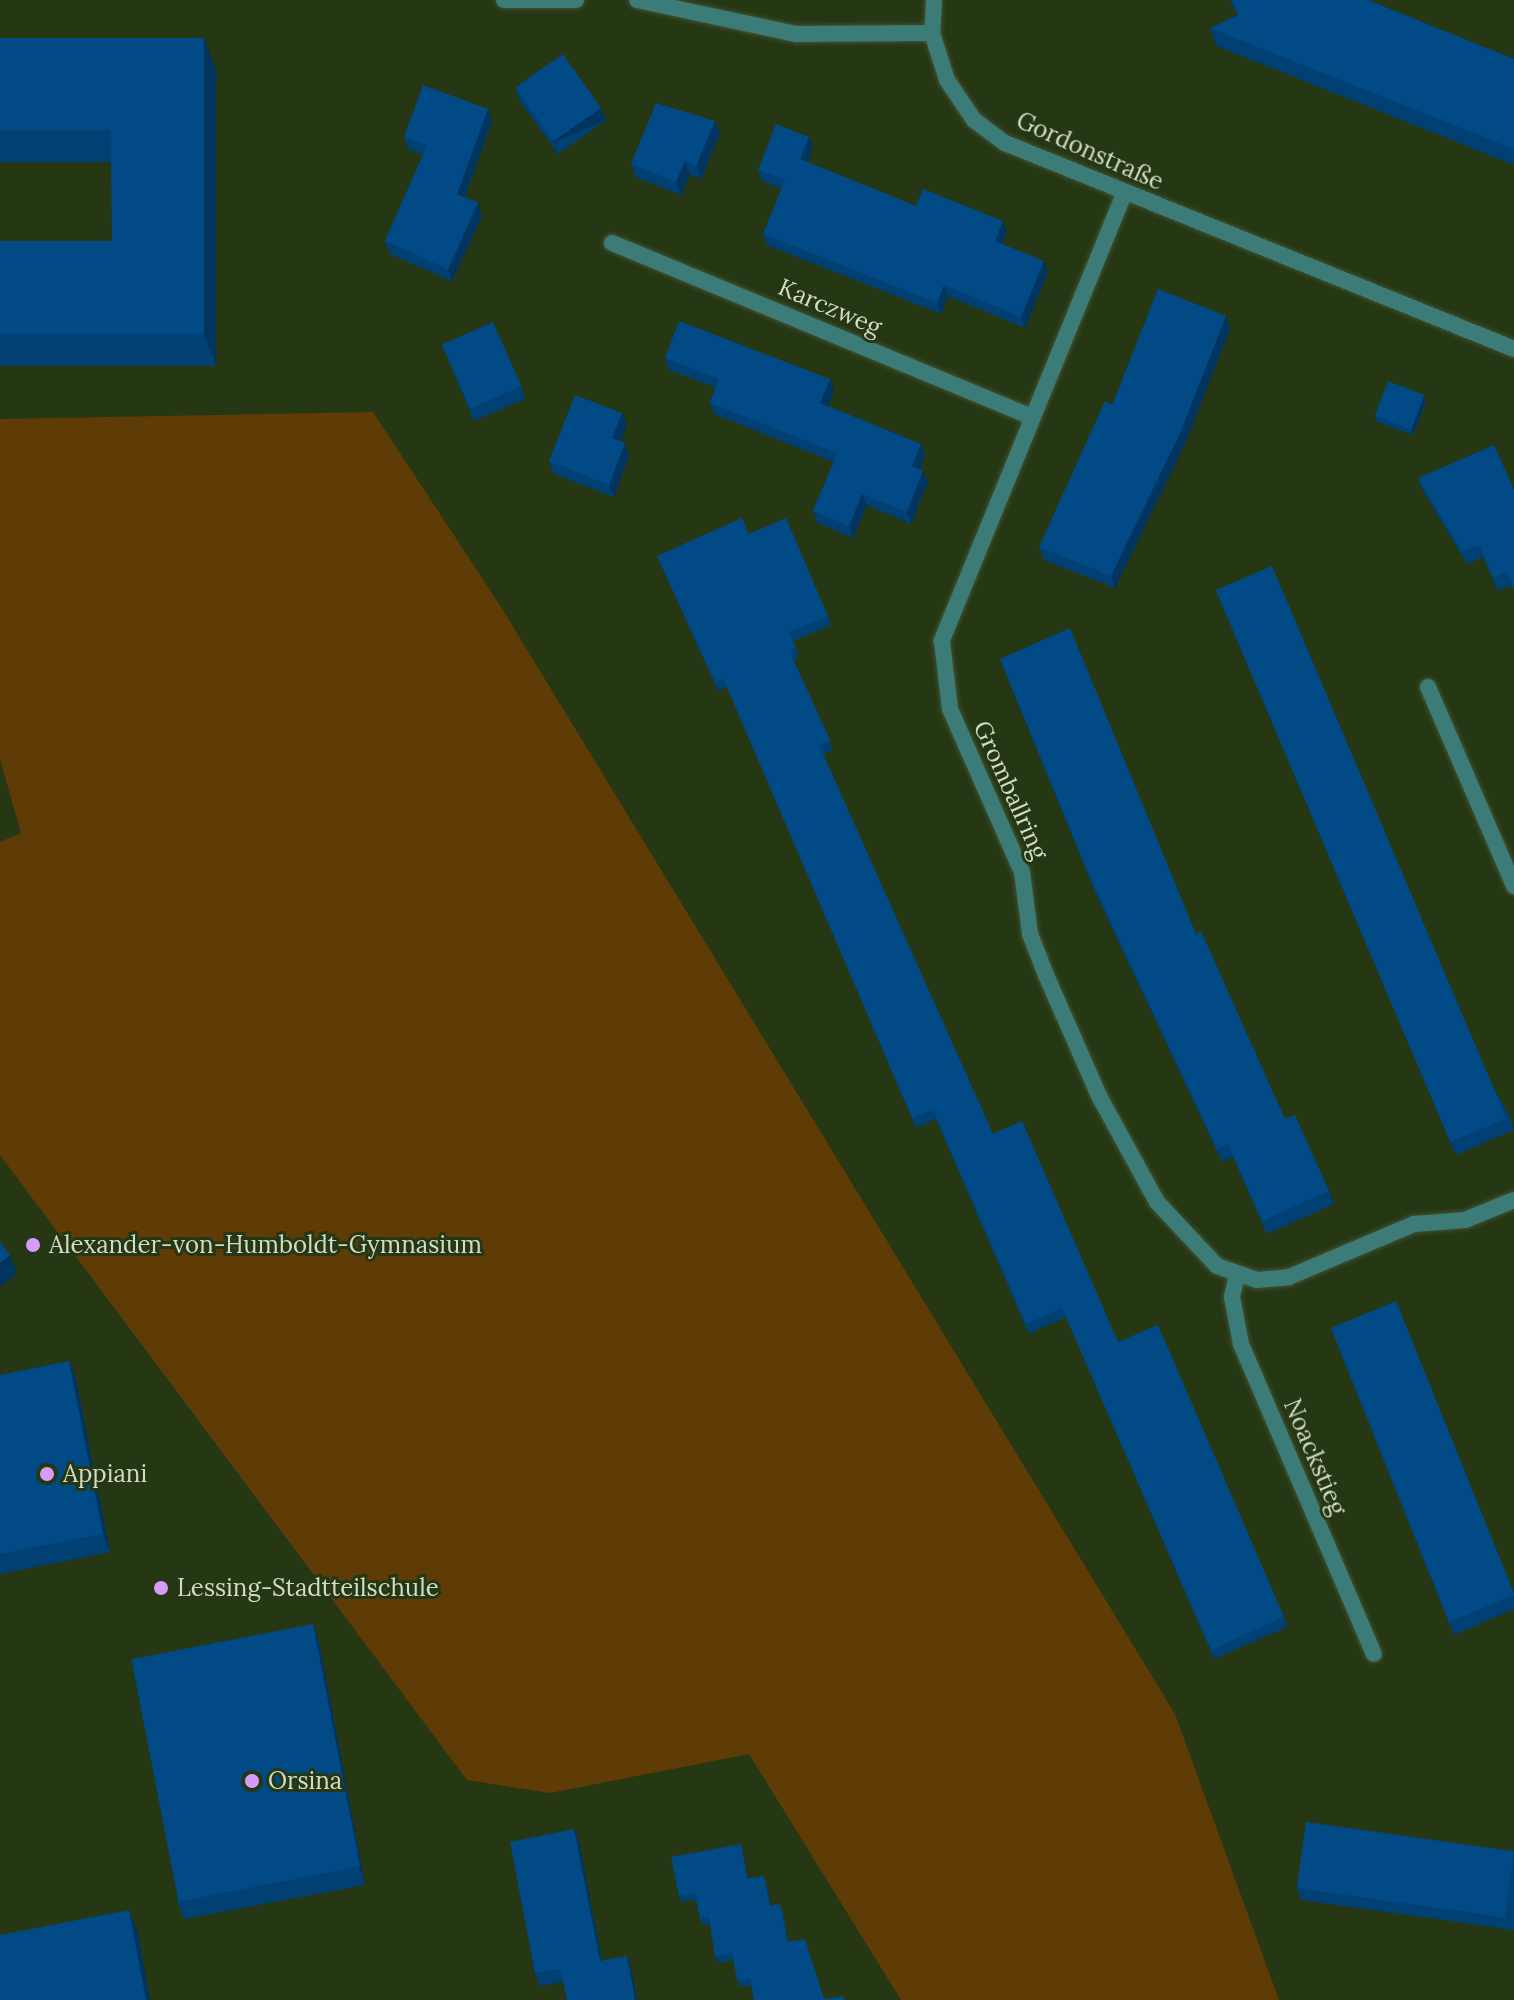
<!DOCTYPE html>
<html>
<head>
<meta charset="utf-8">
<style>
	body { margin:0 }
	#map { position:relative; width:1514px; height:2000px; overflow:hidden; background:#263714; font-family:Lora,serif }
	div>[style] { position:absolute }
	.green>* { inset:0; background:#5f3c06 }
	.roads { filter:drop-shadow(0 0 2px #415231) drop-shadow(0 0 2px #415231) }
	.street>* { height:16px; margin:-8px; padding:0 8px; transform-origin:8px; border-radius:8px; background:#3b7b78 }
	.wall>* { inset:0; background:#014073 }
	.shaded-wall>* { inset:0; background:#01345e; transform-origin:0 0 }
	.building>* { inset:0; background:#014a86; transform-origin:0 0 }
	.dots>* { width:22px; height:22px; translate:-50% -50%; box-sizing:border-box; border:4px solid #263714; border-radius:50% }
	span { translate:-50% -50%; white-space:nowrap; text-align:center; line-height:1.15; -webkit-text-stroke:6px #263714; paint-order:stroke }
	.street-label { font-size:24px; color:#d1ddc8 }
	.poi-label { font-size:24px; color:#d1ddc8 }
	.left { translate:0 -50%; text-align:left }
</style>
</head>
<body>
<div id="map">
	<div class="green">
		<i style="clip-path:polygon(373px 412px,501px 607px,1175px 1714px,1279px 2000px,901px 2000px,749px 1754px,550px 1793px,467px 1780px,0 1155px,0 842px,21px 833px,0 759px,0 419px)"></i>
	</div>
	<div class="roads">
		<div class="street">
			<i style="left:504px;top:0;width:72px"></i>
			<i style="left:637px;top:0;width:163px;rotate:12.1deg"></i>
			<i style="left:796px;top:34px;width:136px;rotate:-0.4deg"></i>
			<i style="left:934px;top:0;width:33px;rotate:93deg"></i>
			<i style="left:932px;top:33px;width:49px;rotate:72.3deg"></i>
			<i style="left:947px;top:80px;width:48px;rotate:56deg"></i>
			<i style="left:974px;top:120px;width:39px;rotate:37deg"></i>
			<i style="left:1005px;top:143px;width:549px;rotate:22.03deg"></i>
			<i style="left:1124px;top:194px;width:483px;rotate:112.2deg"></i>
			<i style="left:942px;top:641px;width:68px;rotate:83.3deg"></i>
			<i style="left:950px;top:709px;width:178px;rotate:66.2deg"></i>
			<i style="left:1022px;top:872px;width:63px;rotate:82.6deg"></i>
			<i style="left:1030px;top:934px;width:44px;rotate:68.7deg"></i>
			<i style="left:1046px;top:975px;width:132px;rotate:66.3deg"></i>
			<i style="left:1099px;top:1096px;width:121px;rotate:61.3deg"></i>
			<i style="left:1157px;top:1202px;width:88px;rotate:46.8deg"></i>
			<i style="left:1217px;top:1266px;width:42px;rotate:19.3deg"></i>
			<i style="left:1257px;top:1280px;width:32px;rotate:-5deg"></i>
			<i style="left:1289px;top:1277px;width:136px;rotate:-23deg"></i>
			<i style="left:1414px;top:1224px;width:51px;rotate:-4.5deg"></i>
			<i style="left:1465px;top:1220px;width:53px;rotate:-22.2deg"></i>
			<i style="left:612px;top:243px;width:452px;rotate:22.5deg"></i>
			<i style="left:1428px;top:687px;width:217px;rotate:66.6deg"></i>
			<i style="left:1237px;top:1275px;width:23px;rotate:103deg"></i>
			<i style="left:1232px;top:1297px;width:48px;rotate:79.2deg"></i>
			<i style="left:1241px;top:1344px;width:337px;rotate:66.8deg"></i>
		</div>
	</div>
	<div class="wall">
		<i style="clip-path:polygon(1230px 0,1368px 0,1514px 59px,1514px 165px,1217px 46px,1210px 28px,1237px 15px)"></i>
		<i style="clip-path:polygon(0 38px,216px 70px,216px 366px,0 366px,0 241px,112px 241px,111px 162px,0 162px)"></i>
		<i style="clip-path:polygon(516px 88px,606px 120px,558px 154px,520px 101px)"></i>
		<i style="clip-path:polygon(492px 121px,465px 197px,478px 203px,482px 216px,452px 281px,390px 254px,385px 241px,423px 155px,409px 150px,404px 137px)"></i>
		<i style="clip-path:polygon(715px 121px,720px 134px,701px 179px,690px 174px,681px 195px,636px 177px,631px 164px)"></i>
		<i style="clip-path:polygon(809px 137px,813px 148px,807px 162px,916px 206px,1007px 232px,1002px 244px,1048px 272px,1025px 328px,948px 296px,941px 314px,767px 245px,763px 234px,782px 189px,762px 181px,758px 170px)"></i>
		<i style="clip-path:polygon(1230px 329px,1185px 444px,1115px 588px,1044px 560px,1039px 547px,1112px 405px)"></i>
		<i style="clip-path:polygon(442px 345px,521px 386px,525px 399px,474px 421px)"></i>
		<i style="clip-path:polygon(665px 358px,830px 379px,834px 390px,828px 406px,921px 444px,925px 456px,920px 469px,923px 471px,928px 482px,911px 524px,867px 505px,853px 538px,818px 523px,813px 511px,834px 462px,714px 414px,710px 403px,715px 387px,669px 370px)"></i>
		<i style="clip-path:polygon(1426px 401px,1413px 435px,1377px 422px,1374px 415px)"></i>
		<i style="clip-path:polygon(622px 413px,627px 425px,620px 442px,629px 456px,614px 497px,554px 474px,549px 461px)"></i>
		<i style="clip-path:polygon(1418px 478px,1514px 490px,1514px 591px,1512px 585px,1498px 591px,1483px 557px,1467px 564px,1423px 491px)"></i>
		<i style="clip-path:polygon(749px 534px,828px 616px,831px 625px,793px 641px,799px 657px,793px 659px,833px 750px,823px 754px,993px 1134px,1284px 1617px,1287px 1627px,1214px 1659px,1066px 1317px,1029px 1334px,936px 1119px,916px 1128px,727px 687px,718px 691px,657px 556px)"></i>
		<i style="clip-path:polygon(1216px 591px,1510px 1117px,1514px 1130px,1456px 1155px)"></i>
		<i style="clip-path:polygon(1005px 672px,1196px 934px,1285px 1119px,1329px 1191px,1334px 1204px,1267px 1234px,1233px 1157px,1222px 1162px,1096px 894px)"></i>
		<i style="clip-path:polygon(1336px 1341px,1514px 1593px,1514px 1609px,1454px 1635px)"></i>
		<i style="clip-path:polygon(69px 1361px,76px 1380px,110px 1552px,0 1574px,0 1375px)"></i>
		<i style="clip-path:polygon(313px 1624px,319px 1643px,365px 1885px,184px 1919px,177px 1901px)"></i>
		<i style="clip-path:polygon(574px 1829px,579px 1842px,602px 1961px,631px 1968px,637px 2000px,567px 2000px,563px 1982px,540px 1986px,535px 1973px)"></i>
		<i style="clip-path:polygon(741px 1844px,748px 1879px,764px 1876px,771px 1906px,783px 1911px,788px 1942px,824px 1999px,844px 2000px,754px 2000px,751px 1985px,740px 1987px,733px 1960px,718px 1963px,715px 1956px,710px 1924px,702px 1925px,696px 1900px,681px 1902px,679px 1896px)"></i>
		<i style="clip-path:polygon(1514px 1852px,1514px 1930px,1301px 1900px,1297px 1888px)"></i>
	</div>
	<div class="shaded-wall">
		<i style="clip-path:polygon(204px 38px,216px 70px,216px 366px,204px 334px)"></i>
		<i style="left:601px;top:108px;width:13px;height:57px;rotate:67deg"></i>
		<i style="clip-path:polygon(488px 109px,492px 121px,461px 206px,457px 194px)"></i>
		<i style="clip-path:polygon(715px 121px,720px 134px,701px 179px,696px 166px)"></i>
		<i style="clip-path:polygon(809px 137px,813px 148px,804px 170px,800px 159px)"></i>
		<i style="clip-path:polygon(685px 161px,690px 174px,681px 195px,676px 182px)"></i>
		<i style="clip-path:polygon(478px 203px,482px 216px,452px 281px,448px 269px)"></i>
		<i style="clip-path:polygon(1003px 221px,1007px 232px,999px 252px,995px 241px)"></i>
		<i style="clip-path:polygon(1044px 261px,1048px 272px,1025px 328px,1021px 317px)"></i>
		<i style="clip-path:polygon(944px 285px,948px 296px,941px 314px,937px 303px)"></i>
		<i style="clip-path:polygon(1226px 316px,1230px 329px,1185px 444px,1115px 588px,1111px 576px)"></i>
		<i style="clip-path:polygon(830px 379px,834px 390px,825px 415px,820px 403px)"></i>
		<i style="clip-path:polygon(1424px 395px,1426px 401px,1413px 435px,1411px 429px)"></i>
		<i style="clip-path:polygon(622px 413px,627px 425px,617px 451px,612px 438px)"></i>
		<i style="clip-path:polygon(625px 443px,629px 456px,614px 497px,609px 485px)"></i>
		<i style="clip-path:polygon(921px 444px,925px 456px,916px 477px,912px 466px)"></i>
		<i style="clip-path:polygon(923px 471px,928px 482px,911px 524px,907px 512px)"></i>
		<i style="clip-path:polygon(862px 494px,867px 505px,853px 538px,849px 526px)"></i>
		<i style="clip-path:polygon(10px 1255px,17px 1273px,0 1287px,0 1263px)"></i>
		<i style="clip-path:polygon(69px 1361px,76px 1380px,110px 1552px,103px 1534px)"></i>
		<i style="clip-path:polygon(313px 1624px,319px 1643px,365px 1885px,359px 1867px)"></i>
		<i style="clip-path:polygon(574px 1829px,579px 1842px,604px 1974px,600px 1961px)"></i>
		<i style="clip-path:polygon(129px 1910px,138px 1933px,150px 2000px,146px 2000px)"></i>
		<i style="clip-path:polygon(627px 1956px,631px 1968px,637px 2000px,635px 2000px)"></i>
	</div>
	<div class="building">
		<i style="clip-path:polygon(1232px 0,1368px 0,1514px 59px,1514px 149px,1210px 28px,1239px 15px)"></i>
		<i style="clip-path:polygon(0 38px,204px 38px,204px 334px,0 334px,0 241px,112px 241px,111px 130px,0 130px)"></i>
		<i style="left:563px;top:54px;width:66px;height:58px;rotate:55deg"></i>
		<i style="clip-path:polygon(423px 85px,488px 109px,457px 194px,478px 203px,448px 269px,385px 241px,427px 145px,404px 137px)"></i>
		<i style="clip-path:polygon(656px 103px,715px 121px,696px 166px,685px 161px,676px 182px,631px 164px)"></i>
		<i style="clip-path:polygon(776px 124px,809px 137px,800px 159px,916px 206px,923px 189px,1003px 221px,995px 241px,1044px 261px,1021px 317px,944px 285px,937px 303px,763px 234px,785px 180px,758px 170px)"></i>
		<i style="clip-path:polygon(1158px 289px,1226px 316px,1181px 431px,1111px 576px,1039px 547px,1105px 401px,1112px 405px)"></i>
		<i style="clip-path:polygon(679px 321px,830px 379px,820px 403px,921px 444px,912px 466px,923px 471px,907px 512px,862px 494px,849px 526px,813px 511px,837px 453px,710px 403px,719px 379px,665px 358px)"></i>
		<i style="left:493px;top:322px;width:70px;height:56px;rotate:66deg"></i>
		<i style="left:1388px;top:381px;width:39px;height:37px;rotate:21deg"></i>
		<i style="clip-path:polygon(575px 395px,622px 413px,612px 438px,625px 443px,609px 485px,549px 461px)"></i>
		<i style="clip-path:polygon(1494px 445px,1514px 490px,1514px 588px,1507px 572px,1493px 578px,1479px 545px,1462px 552px,1418px 478px)"></i>
		<i style="clip-path:polygon(742px 518px,749px 534px,786px 518px,828px 616px,789px 632px,796px 647px,789px 650px,830px 740px,819px 745px,993px 1134px,1022px 1121px,1118px 1342px,1158px 1325px,1284px 1617px,1211px 1650px,1062px 1308px,1026px 1324px,933px 1110px,912px 1118px,723px 678px,715px 682px,657px 556px)"></i>
		<i style="left:1272px;top:566px;width:600px;height:61px;rotate:67deg"></i>
		<i style="clip-path:polygon(1070px 628px,1196px 934px,1201px 931px,1285px 1119px,1295px 1115px,1329px 1191px,1262px 1221px,1228px 1144px,1217px 1149px,1092px 882px,1000px 659px)"></i>
		<i style="clip-path:polygon(0 1242px,10px 1255px,0 1263px)"></i>
		<i style="clip-path:polygon(1396px 1301px,1514px 1593px,1514px 1595px,1449px 1622px,1331px 1328px)"></i>
		<i style="clip-path:polygon(69px 1361px,103px 1534px,0 1554px,0 1375px)"></i>
		<i style="left:313px;top:1624px;width:247px;height:185px;rotate:79deg"></i>
		<i style="left:1306px;top:1822px;width:210px;height:67px;rotate:8deg"></i>
		<i style="clip-path:polygon(574px 1829px,600px 1961px,627px 1956px,635px 2000px,567px 2000px,561px 1969px,535px 1973px,510px 1842px)"></i>
		<i style="clip-path:polygon(741px 1844px,747px 1879px,764px 1876px,770px 1906px,780px 1904px,787px 1942px,805px 1939px,824px 1999px,843px 1996px,844px 2000px,754px 2000px,750px 1978px,737px 1980px,732px 1953px,715px 1956px,709px 1917px,700px 1919px,695px 1893px,679px 1896px,671px 1857px)"></i>
		<i style="clip-path:polygon(129px 1910px,146px 2000px,0 2000px,0 1935px)"></i>
	</div>
	<div class="dots">
		<i style="left:33px;top:1245px;background:#d59cfb"></i>
		<i style="left:47px;top:1474px;background:#d59cfb"></i>
		<i style="left:161px;top:1588px;background:#d59cfb"></i>
		<i style="left:252px;top:1781px;background:#d59cfb"></i>
	</div>
	<div class="street-label">
		<span style="left:1090px;top:151px;rotate:24deg">Gordonstraße</span>
		<span style="left:830px;top:307px;rotate:23deg">Karczweg</span>
		<span style="left:1011px;top:790px;rotate:66deg">Gromballring</span>
		<span style="left:1315px;top:1457px;rotate:67deg">Noackstieg</span>
	</div>
	<div class="poi-label">
		<span class="left" style="left:49px;top:1245px">Alexander-von-Humboldt-Gymnasium</span>
		<span class="left" style="left:63px;top:1474px">Appiani</span>
		<span class="left" style="left:177px;top:1588px">Lessing-Stadtteilschule</span>
		<span class="left" style="left:268px;top:1781px">Orsina</span>
	</div>
</div>
</body>
</html>
